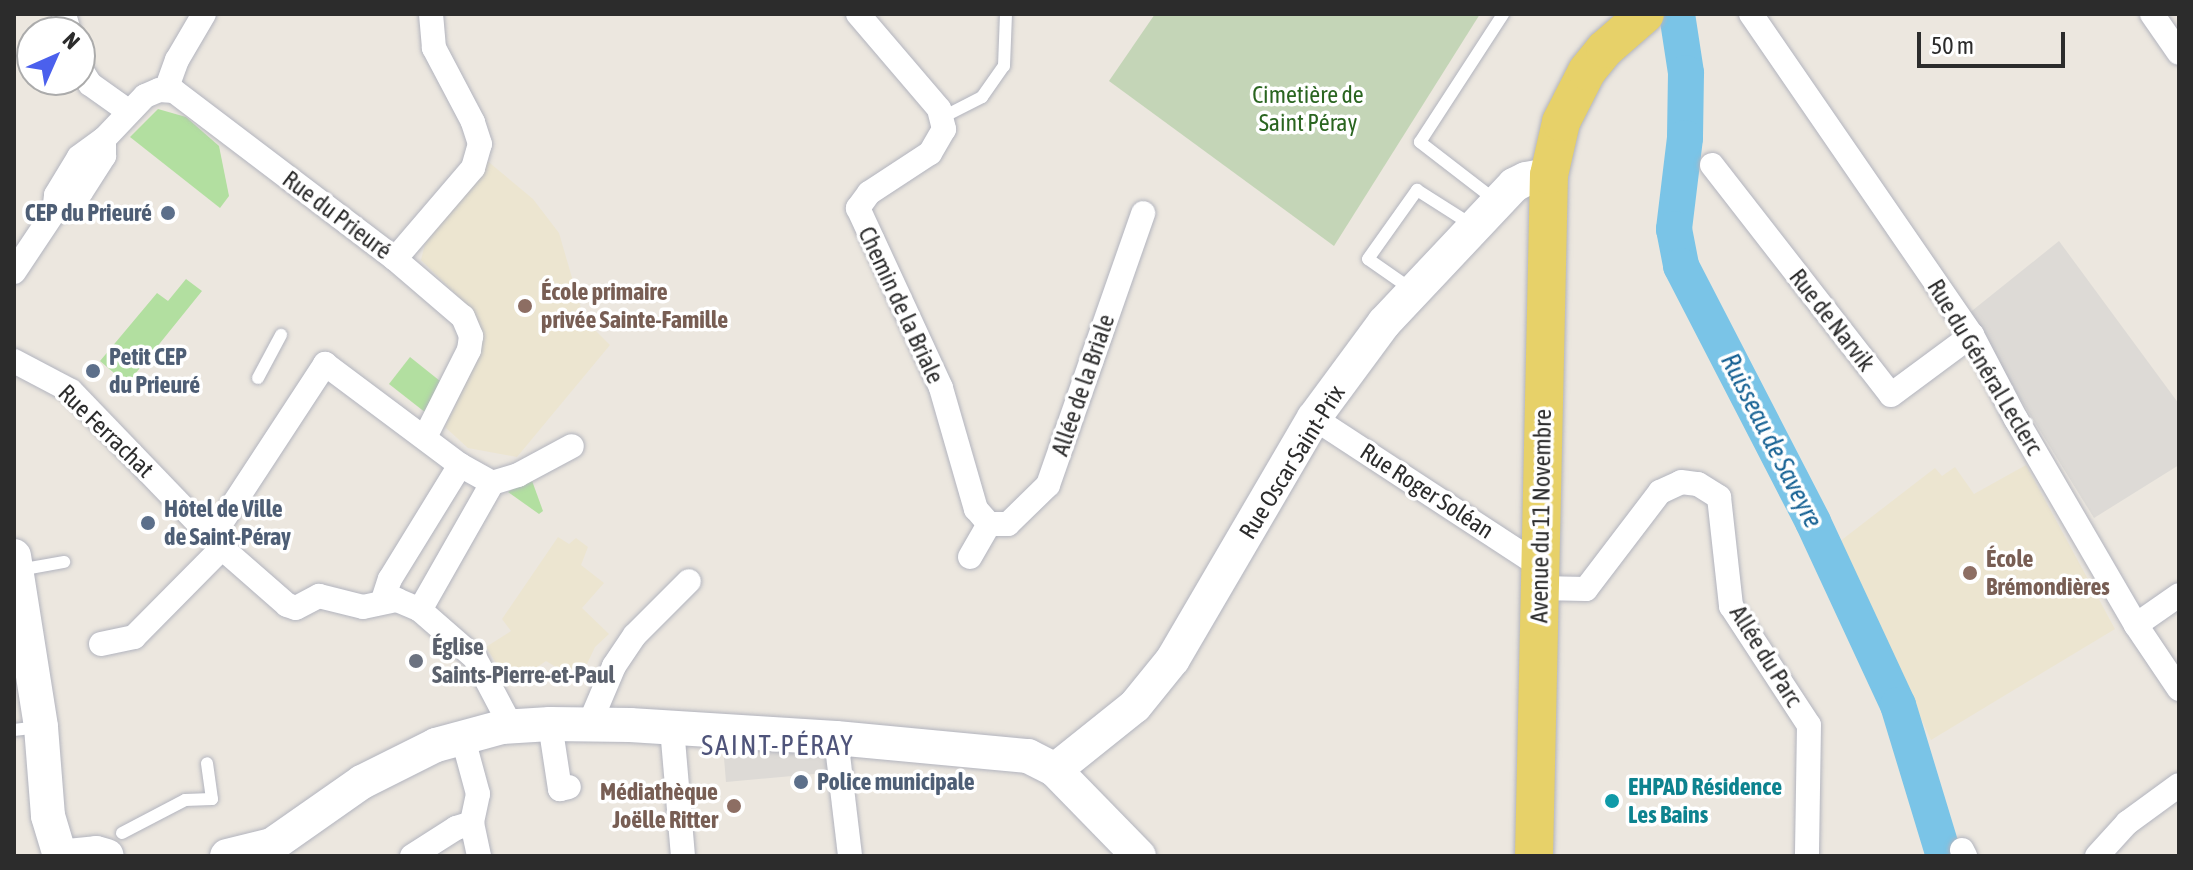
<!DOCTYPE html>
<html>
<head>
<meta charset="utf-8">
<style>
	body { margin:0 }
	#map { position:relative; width:2193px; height:870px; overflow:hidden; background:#ece7df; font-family:"Asap Condensed",sans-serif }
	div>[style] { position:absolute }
	.education>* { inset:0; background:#ece5d0 }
	.green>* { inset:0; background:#b2dfa0 }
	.cemetery>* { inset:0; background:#c4d5b7 }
	.plaza>* { inset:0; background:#dddad6 }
	.river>* { height:36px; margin:-18px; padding:0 18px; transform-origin:18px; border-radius:18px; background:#7ac4e7 }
	.roads { filter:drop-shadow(0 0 2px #b2b4be) drop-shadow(0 0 2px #b2b4be) }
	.lane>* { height:12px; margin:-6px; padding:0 6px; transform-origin:6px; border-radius:6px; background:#fff }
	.street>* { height:24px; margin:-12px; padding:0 12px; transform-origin:12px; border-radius:12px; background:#fff }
	.secondary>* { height:34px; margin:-17px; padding:0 17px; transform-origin:17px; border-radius:17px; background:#fff }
	.primary>* { height:38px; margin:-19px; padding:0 19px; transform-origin:19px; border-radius:19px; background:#e7d169 }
	.dots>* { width:22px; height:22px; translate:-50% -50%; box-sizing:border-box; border:4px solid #fff; border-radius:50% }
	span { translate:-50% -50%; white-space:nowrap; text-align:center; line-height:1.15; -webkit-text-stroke:7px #fff; paint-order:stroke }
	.park-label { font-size:24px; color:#2a6520 }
	.service-label { font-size:24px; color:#4e5e75; font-weight:700 }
	.right { translate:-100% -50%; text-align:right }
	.left { translate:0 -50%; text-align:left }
	.street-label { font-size:24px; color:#2c2c2c }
	.education-label { font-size:24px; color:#785e54; font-weight:700 }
	.worship-label { font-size:24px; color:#5b616d; font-weight:700 }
	.culture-label { font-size:24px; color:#0d838f; font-weight:700 }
	.water-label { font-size:26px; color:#176294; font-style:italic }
	.quarter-label { font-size:28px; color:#4f547a; letter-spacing:2px }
	.frame { position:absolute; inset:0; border:16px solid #2c2c2c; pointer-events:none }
	.north { position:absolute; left:16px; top:16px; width:80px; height:80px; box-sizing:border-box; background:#fff; border:2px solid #ababab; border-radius:50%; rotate:45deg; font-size:22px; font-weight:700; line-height:32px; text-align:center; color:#2c2c2c }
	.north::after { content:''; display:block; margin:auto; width:28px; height:36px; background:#4b60ed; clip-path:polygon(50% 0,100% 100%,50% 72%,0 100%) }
	.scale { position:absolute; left:1917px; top:32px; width:148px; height:36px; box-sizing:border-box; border:4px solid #2c2c2c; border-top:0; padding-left:10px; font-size:24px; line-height:28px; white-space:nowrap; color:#2c2c2c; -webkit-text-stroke:6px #fff; paint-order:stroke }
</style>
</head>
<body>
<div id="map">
	<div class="education">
		<i style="clip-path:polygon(485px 159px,533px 199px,559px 233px,584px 319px,610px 345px,517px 457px,468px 448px,445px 427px,481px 351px,481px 330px,474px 312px,421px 260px,425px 244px,477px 176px)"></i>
		<i style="clip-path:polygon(2026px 465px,2115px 629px,1931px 740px,1839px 542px,1935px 468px,1942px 476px,1955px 467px,1974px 494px)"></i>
		<i style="clip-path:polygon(558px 537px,569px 544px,576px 538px,588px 547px,581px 565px,604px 583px,582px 608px,609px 634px,595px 647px,579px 681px,546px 661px,510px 686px,486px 647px,511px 631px,502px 619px)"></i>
	</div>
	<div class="green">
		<i style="clip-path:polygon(158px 109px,186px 117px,219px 146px,229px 196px,220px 208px,130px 137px)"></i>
		<i style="clip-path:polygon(186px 279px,202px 291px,127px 384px,100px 361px,157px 293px,168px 301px)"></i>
		<i style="clip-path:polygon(410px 357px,440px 381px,426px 413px,389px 384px)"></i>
		<i style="clip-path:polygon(531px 478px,543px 511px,539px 514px,508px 492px)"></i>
	</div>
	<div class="cemetery">
		<i style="clip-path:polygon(1155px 14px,1480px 14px,1334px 246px,1109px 81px)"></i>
	</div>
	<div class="plaza">
		<i style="clip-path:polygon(2059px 241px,2179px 404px,2179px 465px,2094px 518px,1968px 314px)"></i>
		<i style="clip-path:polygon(722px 734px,832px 742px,836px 772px,726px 782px)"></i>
	</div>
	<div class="river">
		<i style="left:1677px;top:14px;width:60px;rotate:81.3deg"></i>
		<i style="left:1686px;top:73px;width:65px;rotate:90.9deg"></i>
		<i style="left:1685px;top:138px;width:92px;rotate:96.9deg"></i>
		<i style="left:1674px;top:229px;width:38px;rotate:79deg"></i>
		<i style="left:1681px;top:266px;width:288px;rotate:62.7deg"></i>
		<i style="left:1813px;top:522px;width:202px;rotate:65.1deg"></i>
		<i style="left:1898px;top:705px;width:158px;rotate:73.1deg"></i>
	</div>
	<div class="roads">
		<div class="lane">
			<i style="left:941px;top:118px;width:46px;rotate:-27.1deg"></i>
			<i style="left:982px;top:97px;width:38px;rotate:-55deg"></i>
			<i style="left:1004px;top:66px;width:52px;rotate:-87.8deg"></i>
			<i style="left:1495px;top:200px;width:95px;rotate:-142.3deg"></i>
			<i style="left:1420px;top:142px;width:153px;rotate:-57deg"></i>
			<i style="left:1411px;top:289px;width:52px;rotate:-145.1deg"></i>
			<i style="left:1368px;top:259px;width:85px;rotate:-54.6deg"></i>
			<i style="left:1417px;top:190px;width:65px;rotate:32.5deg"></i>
			<i style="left:258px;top:378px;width:49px;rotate:-61.9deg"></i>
			<i style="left:19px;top:570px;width:46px;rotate:-10.1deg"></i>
			<i style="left:14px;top:730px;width:25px;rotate:-7deg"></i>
			<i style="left:122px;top:833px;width:71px;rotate:-27.6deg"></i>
			<i style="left:185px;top:800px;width:27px;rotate:-2deg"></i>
			<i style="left:212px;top:799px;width:36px;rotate:-98deg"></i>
		</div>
		<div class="street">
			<i style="left:64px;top:14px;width:19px;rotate:74deg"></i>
			<i style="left:858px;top:14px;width:125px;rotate:49.5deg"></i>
			<i style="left:939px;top:109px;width:21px;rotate:76deg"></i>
			<i style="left:944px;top:129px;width:28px;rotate:120deg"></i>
			<i style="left:930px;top:153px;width:73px;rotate:146.7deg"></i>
			<i style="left:869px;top:193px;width:19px;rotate:126deg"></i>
			<i style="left:858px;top:208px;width:198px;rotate:65.2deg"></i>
			<i style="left:941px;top:388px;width:126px;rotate:73.9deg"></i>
			<i style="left:976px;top:509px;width:20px;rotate:49deg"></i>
			<i style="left:989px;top:524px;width:38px;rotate:120deg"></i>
			<i style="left:1751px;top:14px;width:390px;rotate:55.5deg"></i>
			<i style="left:1972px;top:335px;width:95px;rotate:62.4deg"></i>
			<i style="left:2016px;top:419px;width:238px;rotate:59.8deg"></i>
			<i style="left:2136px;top:625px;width:77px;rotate:56.1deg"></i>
			<i style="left:2152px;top:14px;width:47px;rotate:55.3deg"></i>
			<i style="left:80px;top:68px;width:19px;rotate:58deg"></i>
			<i style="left:90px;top:84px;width:47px;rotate:35.4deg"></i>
			<i style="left:166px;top:90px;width:32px;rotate:-70deg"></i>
			<i style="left:177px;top:60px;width:53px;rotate:-59.6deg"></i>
			<i style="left:1712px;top:165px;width:291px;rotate:52.1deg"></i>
			<i style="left:1891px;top:395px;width:101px;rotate:-36.5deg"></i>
			<i style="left:54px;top:212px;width:14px;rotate:-17deg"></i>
			<i style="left:67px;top:208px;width:21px;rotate:-49deg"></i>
			<i style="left:81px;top:192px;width:43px;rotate:-57.4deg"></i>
			<i style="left:104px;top:156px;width:17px;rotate:-90deg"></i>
			<i style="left:395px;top:259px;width:120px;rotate:-49.4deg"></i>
			<i style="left:473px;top:168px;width:25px;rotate:-74deg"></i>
			<i style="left:480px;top:144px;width:23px;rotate:-108deg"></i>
			<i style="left:473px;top:122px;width:84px;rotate:-117.8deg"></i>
			<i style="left:434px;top:48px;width:34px;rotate:-95deg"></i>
			<i style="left:14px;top:272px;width:72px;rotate:-56.3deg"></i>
			<i style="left:54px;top:212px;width:17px;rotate:-83deg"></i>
			<i style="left:56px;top:195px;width:44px;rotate:-58.8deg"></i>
			<i style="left:79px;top:157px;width:31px;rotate:-36deg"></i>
			<i style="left:104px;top:139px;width:59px;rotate:-46.4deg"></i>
			<i style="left:145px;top:96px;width:15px;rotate:-23deg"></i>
			<i style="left:159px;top:90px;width:15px;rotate:4deg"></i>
			<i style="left:174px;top:91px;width:278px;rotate:37.2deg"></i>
			<i style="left:395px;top:259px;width:89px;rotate:40.5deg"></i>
			<i style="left:463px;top:317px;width:21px;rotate:67deg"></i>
			<i style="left:471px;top:336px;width:14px;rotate:98deg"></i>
			<i style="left:469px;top:350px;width:97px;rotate:116.8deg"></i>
			<i style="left:14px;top:361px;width:64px;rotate:27.8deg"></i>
			<i style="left:71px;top:391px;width:218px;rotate:46.1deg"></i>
			<i style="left:222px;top:548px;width:86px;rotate:41.2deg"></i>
			<i style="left:287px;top:605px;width:9px;rotate:18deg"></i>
			<i style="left:296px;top:608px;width:26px;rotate:-28deg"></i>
			<i style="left:319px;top:596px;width:45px;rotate:14deg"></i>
			<i style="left:363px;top:607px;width:35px;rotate:-12deg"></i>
			<i style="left:397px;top:600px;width:25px;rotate:23deg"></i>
			<i style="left:420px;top:610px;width:73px;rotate:41.1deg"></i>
			<i style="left:475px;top:658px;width:77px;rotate:62.1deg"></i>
			<i style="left:1314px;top:418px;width:269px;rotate:33.2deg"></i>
			<i style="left:492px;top:483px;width:27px;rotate:-17deg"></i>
			<i style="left:518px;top:475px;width:61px;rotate:-28.2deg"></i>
			<i style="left:989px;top:524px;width:19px"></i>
			<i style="left:1008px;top:524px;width:56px;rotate:-44.3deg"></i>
			<i style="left:1048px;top:485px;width:288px;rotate:-70.7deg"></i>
			<i style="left:212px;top:537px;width:207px;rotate:-56.8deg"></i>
			<i style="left:325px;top:364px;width:169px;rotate:36.8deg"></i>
			<i style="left:460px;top:465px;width:37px;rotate:29deg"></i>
			<i style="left:1539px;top:588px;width:47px;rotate:1.2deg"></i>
			<i style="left:1586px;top:589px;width:122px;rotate:-52.7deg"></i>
			<i style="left:1660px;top:492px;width:23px;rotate:-25deg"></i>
			<i style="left:1681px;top:482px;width:17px;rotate:7deg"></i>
			<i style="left:1698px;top:484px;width:25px;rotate:32deg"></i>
			<i style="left:1719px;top:497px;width:110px;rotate:83.7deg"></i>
			<i style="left:1731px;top:606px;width:142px;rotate:56.8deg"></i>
			<i style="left:1809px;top:725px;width:131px;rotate:90.9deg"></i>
			<i style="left:383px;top:600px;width:22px;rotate:-72deg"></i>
			<i style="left:390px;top:579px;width:134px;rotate:-58.4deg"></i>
			<i style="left:420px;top:610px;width:146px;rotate:-60.4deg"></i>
			<i style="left:2136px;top:625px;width:52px;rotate:-34.9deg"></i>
			<i style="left:101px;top:644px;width:34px;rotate:-12deg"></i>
			<i style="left:134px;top:637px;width:125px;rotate:-45.3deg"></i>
			<i style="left:550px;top:724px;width:66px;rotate:81.3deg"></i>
			<i style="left:560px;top:789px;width:9px;rotate:-13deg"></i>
			<i style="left:589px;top:725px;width:64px;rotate:-67deg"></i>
			<i style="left:614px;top:666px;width:37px;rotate:-56deg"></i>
			<i style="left:635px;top:635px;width:76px;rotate:-45deg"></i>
			<i style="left:672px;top:728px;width:128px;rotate:85.1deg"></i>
			<i style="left:462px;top:735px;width:61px;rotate:74.8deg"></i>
			<i style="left:478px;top:794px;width:30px;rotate:102deg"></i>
			<i style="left:472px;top:823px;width:34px;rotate:78deg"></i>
			<i style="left:836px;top:738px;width:119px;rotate:83.2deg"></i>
			<i style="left:1962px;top:850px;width:7px;rotate:63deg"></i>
			<i style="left:412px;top:856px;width:52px;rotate:-32.5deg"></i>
			<i style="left:456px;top:828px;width:17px;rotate:-17deg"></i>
			<i style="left:2097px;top:856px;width:45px;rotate:-47.7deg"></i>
			<i style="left:2127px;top:823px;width:64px;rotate:-36.2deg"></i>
		</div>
		<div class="secondary">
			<i style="left:14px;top:556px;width:173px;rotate:81deg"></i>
			<i style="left:41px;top:727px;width:89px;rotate:85.5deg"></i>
			<i style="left:48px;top:816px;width:42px;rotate:73.3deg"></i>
			<i style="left:1055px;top:770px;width:102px;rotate:-38.7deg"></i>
			<i style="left:1135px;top:706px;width:60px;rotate:-51deg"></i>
			<i style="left:1173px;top:659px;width:279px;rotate:-59.7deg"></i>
			<i style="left:1314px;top:418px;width:118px;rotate:-53.6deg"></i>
			<i style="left:1384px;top:323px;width:190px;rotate:-46.7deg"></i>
			<i style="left:1514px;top:185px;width:13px;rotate:-27deg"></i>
			<i style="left:1526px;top:179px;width:23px;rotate:-10deg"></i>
			<i style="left:68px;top:856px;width:28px;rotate:-6deg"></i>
			<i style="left:96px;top:853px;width:11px;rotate:15deg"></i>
			<i style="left:227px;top:856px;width:46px;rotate:-13.7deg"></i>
			<i style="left:272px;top:845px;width:110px;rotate:-35deg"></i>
			<i style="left:362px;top:782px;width:83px;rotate:-26.6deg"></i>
			<i style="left:436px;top:745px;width:68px;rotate:-15.3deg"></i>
			<i style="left:502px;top:727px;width:48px;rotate:-3.6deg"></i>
			<i style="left:550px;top:724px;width:80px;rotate:0.7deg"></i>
			<i style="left:630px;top:725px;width:206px;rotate:3.6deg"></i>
			<i style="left:836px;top:738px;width:193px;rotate:5.4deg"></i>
			<i style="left:1028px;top:756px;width:30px;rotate:27deg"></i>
			<i style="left:1055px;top:770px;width:120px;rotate:45.7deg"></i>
		</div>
		<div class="primary">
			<i style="left:1534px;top:856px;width:681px;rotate:-88.74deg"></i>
			<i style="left:1549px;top:175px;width:54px;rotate:-77.2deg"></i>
			<i style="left:1561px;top:122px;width:57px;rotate:-63deg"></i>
			<i style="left:1587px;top:71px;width:28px;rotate:-51deg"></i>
			<i style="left:1605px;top:49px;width:53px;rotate:-41.2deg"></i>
		</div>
	</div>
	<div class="dots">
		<i style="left:168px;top:213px;background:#5c6f8a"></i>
		<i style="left:525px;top:306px;background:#8d6e63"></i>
		<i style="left:93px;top:371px;background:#5c6f8a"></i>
		<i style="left:148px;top:523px;background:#5c6f8a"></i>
		<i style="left:1970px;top:573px;background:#8d6e63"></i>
		<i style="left:416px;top:661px;background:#6b7280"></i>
		<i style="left:801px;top:782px;background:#5c6f8a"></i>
		<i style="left:1612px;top:801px;background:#0f9aa8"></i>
		<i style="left:734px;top:806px;background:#8d6e63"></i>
	</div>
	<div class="park-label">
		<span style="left:1308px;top:109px">Cimetière de<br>Saint Péray</span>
	</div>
	<div class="service-label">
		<span class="right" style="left:152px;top:213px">CEP du Prieuré</span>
		<span class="left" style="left:109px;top:371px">Petit CEP<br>du Prieuré</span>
		<span class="left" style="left:164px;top:523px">Hôtel de Ville<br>de Saint-Péray</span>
		<span class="left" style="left:817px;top:782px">Police municipale</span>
	</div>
	<div class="street-label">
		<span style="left:337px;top:215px;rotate:37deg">Rue du Prieuré</span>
		<span style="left:901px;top:305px;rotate:65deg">Chemin de la Briale</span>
		<span style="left:1832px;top:320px;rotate:52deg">Rue de Narvik</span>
		<span style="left:1985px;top:367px;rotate:59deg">Rue du Général Leclerc</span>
		<span style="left:1083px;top:385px;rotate:-71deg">Allée de la Briale</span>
		<span style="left:106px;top:431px;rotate:44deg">Rue Ferrachat</span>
		<span style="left:1292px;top:462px;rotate:-58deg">Rue Oscar Saint-Prix</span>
		<span style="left:1427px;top:491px;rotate:33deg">Rue Roger Soléan</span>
		<span style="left:1541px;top:516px;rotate:-89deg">Avenue du 11 Novembre</span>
		<span style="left:1766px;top:656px;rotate:58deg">Allée du Parc</span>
	</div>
	<div class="education-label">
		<span class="left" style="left:541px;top:306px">École primaire<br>privée Sainte-Famille</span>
		<span class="left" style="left:1986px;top:573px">École<br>Brémondières</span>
		<span class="right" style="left:718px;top:806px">Médiathèque<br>Joëlle Ritter</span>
	</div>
	<div class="worship-label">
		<span class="left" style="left:432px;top:661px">Église<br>Saints-Pierre-et-Paul</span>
	</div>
	<div class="culture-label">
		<span class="left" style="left:1628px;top:801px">EHPAD Résidence<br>Les Bains</span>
	</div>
	<div class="water-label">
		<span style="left:1771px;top:441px;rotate:63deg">Ruisseau de Saveyre</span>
	</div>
	<div class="quarter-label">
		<span style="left:778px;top:745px">SAINT-PÉRAY</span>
	</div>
	<div class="frame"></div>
	<div class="north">N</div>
	<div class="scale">50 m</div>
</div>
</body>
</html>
